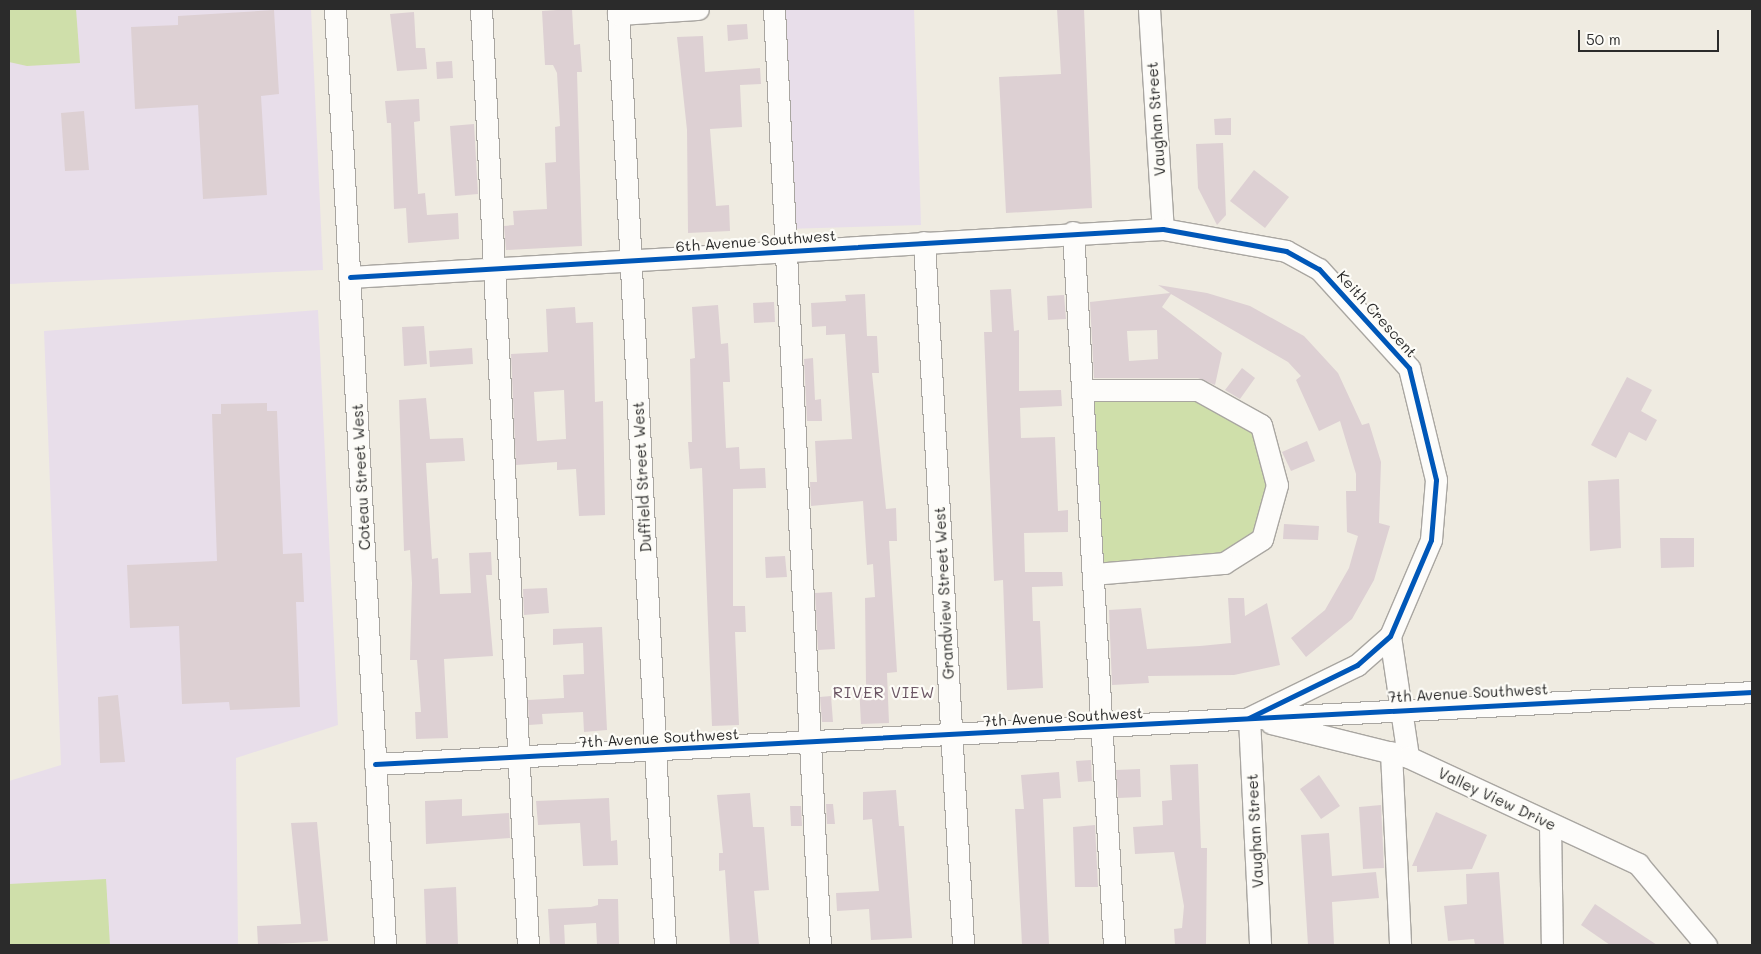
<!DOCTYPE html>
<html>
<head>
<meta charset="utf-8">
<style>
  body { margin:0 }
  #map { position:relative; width:1761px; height:954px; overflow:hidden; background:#efebe1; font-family:Mali,sans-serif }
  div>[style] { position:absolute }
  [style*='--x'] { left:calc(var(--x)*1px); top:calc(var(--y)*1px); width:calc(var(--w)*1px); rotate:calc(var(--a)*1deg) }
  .built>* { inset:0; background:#e8deea }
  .green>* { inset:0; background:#cfdfaa }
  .building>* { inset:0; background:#ddd0d3 }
  .roads { filter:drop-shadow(1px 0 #a9a6a1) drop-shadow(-1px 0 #a9a6a1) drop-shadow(0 1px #a9a6a1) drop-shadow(0 -1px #a9a6a1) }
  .minor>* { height:21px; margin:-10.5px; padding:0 10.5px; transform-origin:10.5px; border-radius:10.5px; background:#fdfcfa }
  .cycleway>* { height:5px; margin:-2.5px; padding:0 2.5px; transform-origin:2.5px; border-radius:2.5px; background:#0057b8 }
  span { translate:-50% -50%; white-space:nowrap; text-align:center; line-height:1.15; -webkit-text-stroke:4.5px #fdfcf7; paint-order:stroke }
  .street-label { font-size:15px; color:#2b2b2b }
  .neighbourhood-label { font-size:16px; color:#6b5664; letter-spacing:1px }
  .frame { position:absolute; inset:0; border:10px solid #2b2b2b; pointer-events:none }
  .scale { position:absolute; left:1578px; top:30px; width:141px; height:22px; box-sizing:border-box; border:2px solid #2b2b2b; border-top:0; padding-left:6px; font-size:15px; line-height:18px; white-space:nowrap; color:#2b2b2b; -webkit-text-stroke:4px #fdfcf7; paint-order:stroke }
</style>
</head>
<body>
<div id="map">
  <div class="built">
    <div style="clip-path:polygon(9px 9px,311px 9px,323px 270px,9px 284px)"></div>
    <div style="clip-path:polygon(774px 9px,914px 9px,921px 225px,785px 229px)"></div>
    <div style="clip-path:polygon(318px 310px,338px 725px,236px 758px,238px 945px,9px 945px,9px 781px,61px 765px,44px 331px)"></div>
  </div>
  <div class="green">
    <div style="clip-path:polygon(9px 9px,76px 9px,80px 63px,27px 66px,9px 62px)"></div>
    <div style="clip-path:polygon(1182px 393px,1256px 434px,1269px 476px,1261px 520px,1245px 542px,1216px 556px,1097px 565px,1088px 399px)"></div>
    <div style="clip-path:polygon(106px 879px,110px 945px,9px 945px,9px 884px)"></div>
  </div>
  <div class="building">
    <div style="clip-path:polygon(572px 9px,574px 45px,580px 44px,582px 72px,577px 72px,582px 246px,506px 250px,504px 226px,514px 225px,513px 211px,547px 209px,545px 163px,556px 162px,555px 127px,560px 126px,557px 73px,553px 65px,545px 65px,542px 11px)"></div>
    <div style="clip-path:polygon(1057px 9px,1084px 9px,1092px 208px,1006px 213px,999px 77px,1061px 74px)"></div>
    <div style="clip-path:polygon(274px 10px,279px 94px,261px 96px,267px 195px,203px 199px,198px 105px,135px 109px,131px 27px,178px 25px,178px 16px)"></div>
    <div style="clip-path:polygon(414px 12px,416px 48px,425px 48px,427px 69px,397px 71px,390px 14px)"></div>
    <div style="clip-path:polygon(747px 24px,748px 39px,728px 41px,727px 25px)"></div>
    <div style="clip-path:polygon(703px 36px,705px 72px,760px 68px,761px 84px,740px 85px,742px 127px,710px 129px,716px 206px,729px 205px,730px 231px,688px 233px,687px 130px,677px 37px)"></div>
    <div style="clip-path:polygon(452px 61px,453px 78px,437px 79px,436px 62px)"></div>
    <div style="clip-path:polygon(419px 99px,420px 121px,414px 122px,418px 194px,425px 193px,427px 215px,458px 213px,459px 239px,408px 243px,406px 208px,394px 209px,391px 123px,387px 123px,385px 101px)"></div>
    <div style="clip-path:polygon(84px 111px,89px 170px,65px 171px,61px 113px)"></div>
    <div style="clip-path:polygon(1231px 118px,1231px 135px,1215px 135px,1214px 119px)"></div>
    <div style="clip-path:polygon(474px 124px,478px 194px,455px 196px,450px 126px)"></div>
    <div style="clip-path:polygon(1223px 143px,1226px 215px,1217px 225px,1198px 188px,1196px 144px)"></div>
    <div style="clip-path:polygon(1254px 170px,1289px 197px,1265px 228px,1230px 201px)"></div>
    <div style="clip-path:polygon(evenodd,1158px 285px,1207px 293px,1250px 306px,1304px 336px,1338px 373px,1362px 425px,1369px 423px,1381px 462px,1379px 523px,1390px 526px,1374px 580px,1352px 619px,1306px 657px,1291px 638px,1325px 610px,1349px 568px,1358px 536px,1347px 532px,1346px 491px,1356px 491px,1356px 474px,1340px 421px,1319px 431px,1296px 380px,1301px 376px,1288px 362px,1171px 294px,1162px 307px,1222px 353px,1215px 385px,1198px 378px,1094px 378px,1090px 302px,1170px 293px,1158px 285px,1157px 330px,1158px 359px,1129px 361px,1127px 331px,1157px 330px)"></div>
    <div style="clip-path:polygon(1011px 289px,1014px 331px,1019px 330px,1019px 391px,1061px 390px,1062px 406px,1020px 408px,1021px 438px,1055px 437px,1058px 511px,1068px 510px,1068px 532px,1024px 533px,1025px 572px,1062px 572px,1063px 586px,1032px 587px,1033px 621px,1040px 621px,1043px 688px,1007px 690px,1003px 580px,994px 581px,984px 332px,992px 332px,990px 290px)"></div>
    <div style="clip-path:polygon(865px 294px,867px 336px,877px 336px,879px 373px,872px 373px,886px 509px,896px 508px,897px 541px,889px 541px,897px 672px,887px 673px,889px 723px,861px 724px,859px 685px,866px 685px,865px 598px,875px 597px,873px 564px,867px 565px,863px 501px,811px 506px,810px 482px,817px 482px,815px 441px,852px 439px,845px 334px,826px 335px,826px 326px,812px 327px,811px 303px,846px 301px,845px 295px)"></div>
    <div style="clip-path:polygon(1064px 295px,1066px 319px,1048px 320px,1047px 296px)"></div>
    <div style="clip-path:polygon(774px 302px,775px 322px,754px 323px,753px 303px)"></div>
    <div style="clip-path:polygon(718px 305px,721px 344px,728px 343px,730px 382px,723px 382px,726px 448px,739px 447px,740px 469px,765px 468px,766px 488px,733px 489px,733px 606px,745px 606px,746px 632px,735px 632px,739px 725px,712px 726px,702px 468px,690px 469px,688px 442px,692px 442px,690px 359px,695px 358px,692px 307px)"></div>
    <div style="clip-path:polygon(evenodd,575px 307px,576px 323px,593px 322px,595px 402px,603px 401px,605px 515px,579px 516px,576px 469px,557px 470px,557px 462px,516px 465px,511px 354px,548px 352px,546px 309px,575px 307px,564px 390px,566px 439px,537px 441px,534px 392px,564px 390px)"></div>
    <div style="clip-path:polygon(424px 326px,427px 364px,404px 366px,402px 327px)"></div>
    <div style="clip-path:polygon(472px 348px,473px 364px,430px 367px,429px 351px)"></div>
    <div style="clip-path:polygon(813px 358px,815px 400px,821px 399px,822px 421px,807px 421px,804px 359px)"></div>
    <div style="clip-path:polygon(1242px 368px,1255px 378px,1240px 399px,1225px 390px)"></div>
    <div style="clip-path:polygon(1627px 377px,1652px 390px,1641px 411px,1657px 420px,1646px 441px,1629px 432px,1616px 458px,1591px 445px)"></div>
    <div style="clip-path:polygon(426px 398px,430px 439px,463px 438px,465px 461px,426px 463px,432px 559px,438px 558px,440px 594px,471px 593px,469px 553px,491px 552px,492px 575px,486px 575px,493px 656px,444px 659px,448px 738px,416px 739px,415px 712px,421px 712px,417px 660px,410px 660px,412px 583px,410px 550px,404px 551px,399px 400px)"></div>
    <div style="clip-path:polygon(267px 403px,267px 411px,277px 411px,283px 554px,302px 553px,304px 602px,296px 602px,300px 707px,230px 710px,229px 702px,182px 704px,179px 626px,130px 628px,127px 565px,217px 561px,212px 414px,221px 414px,221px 404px)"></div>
    <div style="clip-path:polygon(1307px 441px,1315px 461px,1291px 471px,1282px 452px)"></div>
    <div style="clip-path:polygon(1619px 479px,1621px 548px,1590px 551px,1588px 481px)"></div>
    <div style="clip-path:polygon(1284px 524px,1319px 526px,1318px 540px,1283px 539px)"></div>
    <div style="clip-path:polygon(1660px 538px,1694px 538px,1694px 567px,1661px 568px)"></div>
    <div style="clip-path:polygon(785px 556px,787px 577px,766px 578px,765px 557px)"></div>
    <div style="clip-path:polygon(547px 588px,549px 613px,524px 615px,523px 589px)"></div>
    <div style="clip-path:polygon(832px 592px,835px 649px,818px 650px,815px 593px)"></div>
    <div style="clip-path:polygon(1228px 598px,1244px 598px,1245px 616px,1267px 603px,1280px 665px,1234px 675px,1148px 676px,1149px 683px,1112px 685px,1109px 610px,1141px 608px,1147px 649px,1200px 646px,1231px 643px)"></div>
    <div style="clip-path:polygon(602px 627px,607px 730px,584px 732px,583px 712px,542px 714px,543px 724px,529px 725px,528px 700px,564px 698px,563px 675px,584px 674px,583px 643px,553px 645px,553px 629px)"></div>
    <div style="clip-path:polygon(118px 695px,125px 762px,100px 763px,98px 697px)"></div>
    <div style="clip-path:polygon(831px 696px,833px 722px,822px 722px,820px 697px)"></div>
    <div style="clip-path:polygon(1091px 760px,1092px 781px,1078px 782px,1076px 761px)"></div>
    <div style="clip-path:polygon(1198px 764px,1201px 848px,1207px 848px,1206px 945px,1175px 945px,1174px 929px,1182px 928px,1184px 906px,1174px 852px,1135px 854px,1133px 827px,1163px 825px,1162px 801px,1172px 800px,1170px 765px)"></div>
    <div style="clip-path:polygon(1140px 769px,1141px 797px,1118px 798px,1116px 770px)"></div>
    <div style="clip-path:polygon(1059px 772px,1061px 798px,1043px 799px,1049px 945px,1022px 945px,1015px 809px,1024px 809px,1021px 775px)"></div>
    <div style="clip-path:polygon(1319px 775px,1340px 806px,1321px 819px,1300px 789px)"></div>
    <div style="clip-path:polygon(896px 790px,899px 826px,904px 826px,912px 938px,871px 940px,869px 909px,837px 911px,836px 893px,879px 891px,872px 819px,863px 820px,863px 792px)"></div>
    <div style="clip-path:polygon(750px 793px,753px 827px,764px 827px,769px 890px,754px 891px,759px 945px,730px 945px,725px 870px,719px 871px,719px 853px,723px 853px,717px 795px)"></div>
    <div style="clip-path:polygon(609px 798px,611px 841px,617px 840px,618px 865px,583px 866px,580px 823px,538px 825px,536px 801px)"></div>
    <div style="clip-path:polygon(462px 799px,462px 816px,509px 813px,510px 838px,426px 844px,425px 801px)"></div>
    <div style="clip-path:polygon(826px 804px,833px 804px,835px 824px,827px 824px)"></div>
    <div style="clip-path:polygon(1381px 805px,1384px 868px,1363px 869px,1359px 807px)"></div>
    <div style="clip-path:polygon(790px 806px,801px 806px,802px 826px,791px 826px)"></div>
    <div style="clip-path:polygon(1436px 812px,1487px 835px,1472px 869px,1417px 872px,1417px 866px,1412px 866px)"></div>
    <div style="clip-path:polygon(317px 822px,328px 941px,258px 945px,257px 926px,301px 924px,291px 823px)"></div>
    <div style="clip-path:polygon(1095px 825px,1098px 887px,1075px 887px,1073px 827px)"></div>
    <div style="clip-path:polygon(1329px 833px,1332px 876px,1376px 872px,1379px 898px,1332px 902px,1334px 945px,1308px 945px,1301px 835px)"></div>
    <div style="clip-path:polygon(1499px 872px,1504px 945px,1475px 945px,1474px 939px,1448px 941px,1444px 906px,1467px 904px,1466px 874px)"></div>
    <div style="clip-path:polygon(456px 887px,458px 945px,426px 945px,424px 889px)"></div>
    <div style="clip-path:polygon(598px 899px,618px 899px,619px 945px,597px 945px,596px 923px,564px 925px,565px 945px,550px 945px,548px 909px,591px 907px,598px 905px)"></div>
    <div style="clip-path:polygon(1595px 904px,1657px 945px,1610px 945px,1581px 925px)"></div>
  </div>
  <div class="roads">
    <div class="minor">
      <div style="--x:335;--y:9;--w:937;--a:86.94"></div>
      <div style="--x:481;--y:9;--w:937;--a:87.13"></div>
      <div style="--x:618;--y:9;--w:937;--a:87.13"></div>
      <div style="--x:774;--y:9;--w:937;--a:87.19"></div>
      <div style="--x:1149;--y:9;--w:220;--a:86.4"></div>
      <div style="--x:618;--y:14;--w:80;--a:-3.6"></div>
      <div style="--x:1073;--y:232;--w:714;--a:86.71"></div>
      <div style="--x:924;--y:242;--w:704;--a:86.82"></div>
      <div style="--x:350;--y:277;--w:814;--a:-3.38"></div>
      <div style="--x:1163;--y:229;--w:125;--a:10.1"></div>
      <div style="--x:1286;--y:251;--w:38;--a:29"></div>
      <div style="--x:1319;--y:269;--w:134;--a:47.7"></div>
      <div style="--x:1409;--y:368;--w:115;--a:76.4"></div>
      <div style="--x:1436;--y:480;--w:60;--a:94.8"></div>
      <div style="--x:1431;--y:540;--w:104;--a:113.1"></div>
      <div style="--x:1390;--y:636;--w:44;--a:138.7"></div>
      <div style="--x:1357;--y:665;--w:120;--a:153.9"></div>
      <div style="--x:1083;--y:390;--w:115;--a:0"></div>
      <div style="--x:1198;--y:390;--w:72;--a:29.1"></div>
      <div style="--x:1261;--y:425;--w:62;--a:75.1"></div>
      <div style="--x:1277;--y:485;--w:56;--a:105.5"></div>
      <div style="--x:1262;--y:539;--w:45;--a:147.7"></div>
      <div style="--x:1224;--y:563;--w:131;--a:175.2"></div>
      <div style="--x:1390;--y:636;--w:122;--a:81.5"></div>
      <div style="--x:1249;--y:718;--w:227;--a:87.2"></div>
      <div style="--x:1271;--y:723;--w:141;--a:13.9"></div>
      <div style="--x:1408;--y:757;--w:254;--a:24.9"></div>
      <div style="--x:1638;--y:864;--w:106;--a:50"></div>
      <div style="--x:1391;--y:752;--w:193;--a:87.3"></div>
      <div style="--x:375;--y:764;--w:1379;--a:-2.99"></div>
      <div style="--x:1550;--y:824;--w:121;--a:89.1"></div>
    </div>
  </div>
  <div class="cycleway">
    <div style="--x:350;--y:277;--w:814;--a:-3.38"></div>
    <div style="--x:1163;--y:229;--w:125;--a:10.1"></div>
    <div style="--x:1286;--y:251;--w:38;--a:29"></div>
    <div style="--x:1319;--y:269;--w:134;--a:47.7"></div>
    <div style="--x:1409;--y:368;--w:115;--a:76.4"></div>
    <div style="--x:1436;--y:480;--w:60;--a:94.8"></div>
    <div style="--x:1431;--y:540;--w:104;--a:113.1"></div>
    <div style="--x:1390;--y:636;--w:44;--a:138.7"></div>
    <div style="--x:1357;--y:665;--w:120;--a:153.9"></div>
    <div style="--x:375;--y:764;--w:1379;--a:-2.99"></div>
  </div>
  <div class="street-label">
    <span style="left:1156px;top:119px;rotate:-94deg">Vaughan Street</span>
    <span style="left:756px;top:241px;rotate:-4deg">6th Avenue Southwest</span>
    <span style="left:1377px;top:314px;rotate:48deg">Keith Crescent</span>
    <span style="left:361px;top:477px;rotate:-93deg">Coteau Street West</span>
    <span style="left:642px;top:477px;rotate:-93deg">Duffield Street West</span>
    <span style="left:944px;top:593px;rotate:-93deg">Grandview Street West</span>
    <span style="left:1468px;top:693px;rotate:-3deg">7th Avenue Southwest</span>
    <span style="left:1063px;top:717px;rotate:-3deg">7th Avenue Southwest</span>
    <span style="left:659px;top:738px;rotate:-3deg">7th Avenue Southwest</span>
    <span style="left:1497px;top:799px;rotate:25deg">Valley View Drive</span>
    <span style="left:1255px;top:831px;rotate:-93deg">Vaughan Street</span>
  </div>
  <div class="neighbourhood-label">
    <span style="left:884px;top:692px">RIVER VIEW</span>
  </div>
  <div class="frame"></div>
  <div class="scale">50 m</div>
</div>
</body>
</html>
